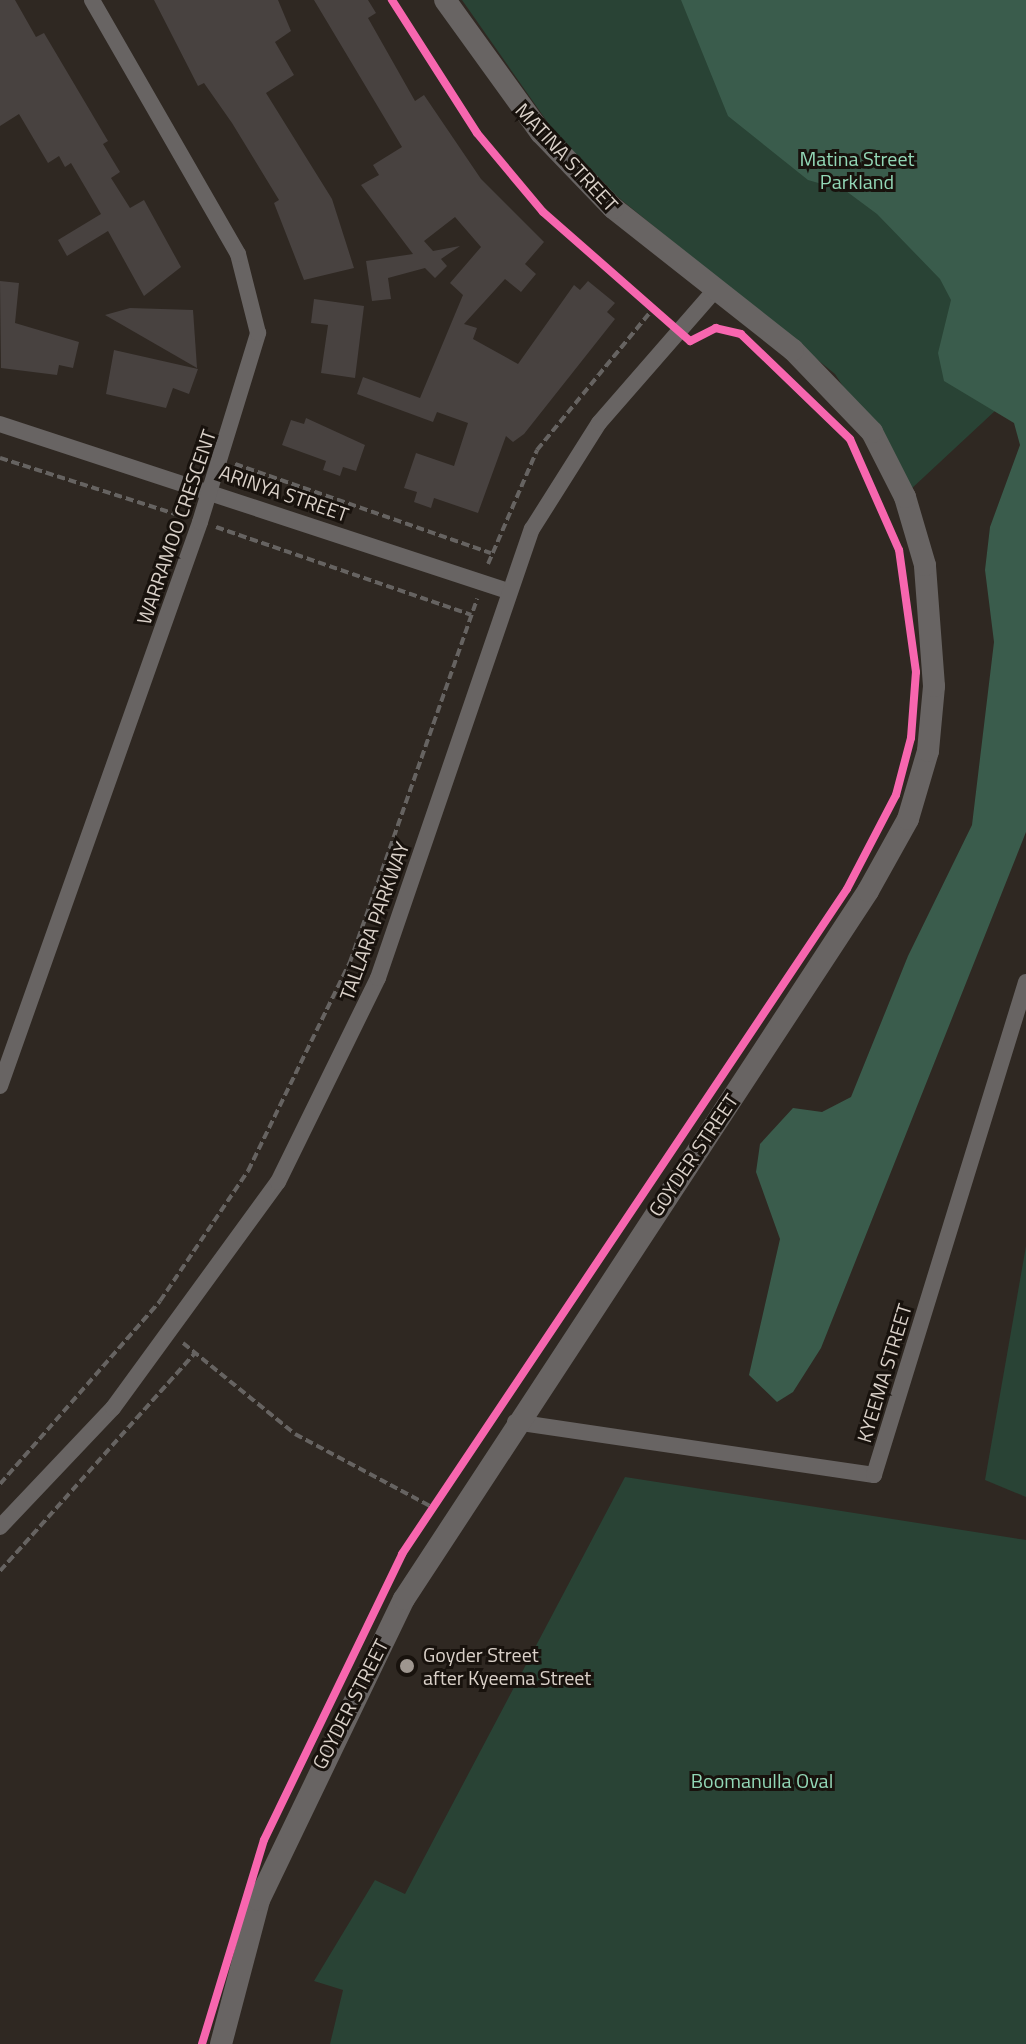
<!DOCTYPE html>
<html>
<head>
<meta charset="utf-8">
<style>
  body { margin:0 }
  #map { position:relative; width:1026px; height:2044px; overflow:hidden; background:#2f2822; font-family:"Titillium Web",sans-serif }
  div>[style] { position:absolute }
  [style*='--x'] { left:calc(var(--x)*1px); top:calc(var(--y)*1px); width:calc(var(--w)*1px); rotate:calc(var(--a)*1deg) }
  .green>* { inset:0; background:#294335 }
  .forest>* { inset:0; background:#3a5c4c }
  .building>* { inset:0; background:#484240 }
  .path>* { height:4px; margin-top:-2px; transform-origin:0; background:repeating-linear-gradient(90deg,#666361 0 8px,transparent 0 12px) }
  .minor>* { height:16px; margin:-8px; padding:0 8px; transform-origin:8px; border-radius:8px; background:#686463 }
  .tertiary>* { height:22px; margin:-11px; padding:0 11px; transform-origin:11px; border-radius:11px; background:#686463 }
  .cycleway>* { height:8px; margin:-4px; padding:0 4px; transform-origin:4px; border-radius:4px; background:#f766af }
  .dots>* { width:22px; height:22px; translate:-50% -50%; box-sizing:border-box; border:4px solid #18120d; border-radius:50% }
  span { translate:-50% -50%; white-space:nowrap; text-align:center; line-height:1.15; -webkit-text-stroke:6px #18120d; paint-order:stroke }
  .street-label { font-size:20px; color:#dad1c9 }
  .park-label { font-size:20px; color:#93d8b7 }
  .poi-label { font-size:20px; color:#dad1c9 }
  .left { translate:0 -50%; text-align:left }
</style>
</head>
<body>
<div id="map">
  <div class="green">
    <div style="clip-path:polygon(462px 0,1026px 0,1026px 382px,910px 490px,835px 374px,613px 193px,553px 130px)"></div>
    <div style="clip-path:polygon(1026px 1246px,1026px 1497px,985px 1480px)"></div>
    <div style="clip-path:polygon(625px 1477px,1026px 1540px,1026px 2044px,330px 2044px,343px 1990px,314px 1981px,375px 1880px,405px 1894px)"></div>
  </div>
  <div class="forest">
    <div style="clip-path:polygon(681px 0,1026px 0,1026px 832px,821px 1348px,793px 1392px,777px 1402px,749px 1375px,780px 1239px,756px 1172px,760px 1144px,793px 1108px,822px 1112px,851px 1097px,908px 956px,972px 825px,994px 642px,985px 570px,990px 527px,1020px 445px,1014px 423px,944px 381px,938px 353px,951px 300px,940px 279px,877px 214px,846px 191px,808px 180px,728px 116px)"></div>
  </div>
  <div class="building">
    <div style="clip-path:polygon(0 0,15px 0,36px 37px,44px 33px,108px 141px,103px 144px,120px 172px,111px 178px,130px 208px,144px 200px,181px 267px,144px 296px,108px 231px,67px 256px,58px 240px,101px 214px,71px 163px,65px 167px,59px 156px,48px 163px,19px 114px,0 126px)"></div>
    <div style="clip-path:polygon(154px 0,278px 0,291px 31px,275px 42px,294px 75px,266px 93px,332px 199px,354px 268px,304px 280px,274px 203px,279px 200px,232px 123px,204px 83px,198px 86px)"></div>
    <div style="clip-path:polygon(314px 0,368px 0,376px 13px,368px 18px,415px 101px,424px 95px,481px 179px,544px 242px,525px 264px,536px 274px,521px 292px,505px 279px,464px 324px,477px 328px,473px 339px,518px 364px,574px 285px,580px 290px,588px 281px,615px 303px,607px 312px,615px 319px,524px 434px,513px 442px,506px 436px,478px 513px,434px 498px,431px 508px,414px 502px,417px 492px,404px 488px,416px 453px,454px 466px,468px 423px,437px 412px,433px 422px,357px 394px,363px 377px,420px 398px,463px 295px,450px 283px,481px 247px,455px 217px,424px 241px,433px 251px,460px 246px,441px 259px,447px 266px,435px 278px,425px 268px,388px 278px,391px 299px,372px 301px,366px 261px,413px 254px,361px 185px,379px 175px,373px 165px,402px 147px)"></div>
    <div style="clip-path:polygon(0 281px,19px 283px,15px 323px,79px 342px,73px 368px,59px 365px,57px 375px,1px 368px)"></div>
    <div style="clip-path:polygon(314px 299px,364px 306px,355px 378px,321px 373px,328px 325px,311px 323px)"></div>
    <div style="clip-path:polygon(130px 308px,193px 310px,197px 368px,105px 315px)"></div>
    <div style="clip-path:polygon(114px 350px,198px 369px,189px 394px,173px 388px,166px 408px,106px 394px)"></div>
    <div style="clip-path:polygon(306px 418px,365px 445px,356px 471px,343px 467px,340px 476px,323px 470px,326px 461px,282px 445px,291px 420px,304px 424px)"></div>
  </div>
  <div class="path">
    <div style="--x:0;--y:458;--w:194;--a:17.7"></div>
    <div style="--x:235;--y:464;--w:271;--a:19.2"></div>
    <div style="--x:216;--y:527;--w:270;--a:19"></div>
    <div style="--x:488;--y:564;--w:124;--a:-66.7"></div>
    <div style="--x:537;--y:450;--w:181;--a:-50.6"></div>
    <div style="--x:183;--y:1343;--w:144;--a:39.1"></div>
    <div style="--x:295;--y:1434;--w:153;--a:28.1"></div>
    <div style="--x:0;--y:1484;--w:243;--a:-48.8"></div>
    <div style="--x:160;--y:1301;--w:157;--a:-55.9"></div>
    <div style="--x:248;--y:1171;--w:233;--a:-64"></div>
    <div style="--x:350;--y:962;--w:385;--a:-70.7"></div>
    <div style="--x:0;--y:1571;--w:292;--a:-48.2"></div>
  </div>
  <div class="minor">
    <div style="--x:0;--y:424;--w:535;--a:18.2"></div>
    <div style="--x:0;--y:1086;--w:598;--a:-70.47"></div>
    <div style="--x:200;--y:522;--w:198;--a:-72.9"></div>
    <div style="--x:258;--y:333;--w:81;--a:-104.2"></div>
    <div style="--x:238;--y:254;--w:293;--a:-119.9"></div>
    <div style="--x:515;--y:1422;--w:363;--a:8.4"></div>
    <div style="--x:874;--y:1475;--w:516;--a:-72.86"></div>
    <div style="--x:0;--y:1527;--w:164;--a:-46.5"></div>
    <div style="--x:113;--y:1408;--w:280;--a:-53.9"></div>
    <div style="--x:278;--y:1182;--w:227;--a:-63.9"></div>
    <div style="--x:378;--y:978;--w:475;--a:-71.1"></div>
    <div style="--x:532;--y:529;--w:125;--a:-57.7"></div>
    <div style="--x:599;--y:423;--w:175;--a:-48.9"></div>
  </div>
  <div class="tertiary">
    <div style="--x:221;--y:2044;--w:149;--a:-75.2"></div>
    <div style="--x:259;--y:1900;--w:334;--a:-64.3"></div>
    <div style="--x:404;--y:1599;--w:846;--a:-56.76"></div>
    <div style="--x:868;--y:891;--w:82;--a:-60.9"></div>
    <div style="--x:908;--y:819;--w:71;--a:-73.6"></div>
    <div style="--x:928;--y:751;--w:65;--a:-84.7"></div>
    <div style="--x:934;--y:686;--w:121;--a:-94.3"></div>
    <div style="--x:925;--y:565;--w:71;--a:-106.4"></div>
    <div style="--x:905;--y:497;--w:73;--a:-116.9"></div>
    <div style="--x:872;--y:432;--w:114;--a:-133.9"></div>
    <div style="--x:793;--y:350;--w:229;--a:-141.7"></div>
    <div style="--x:613;--y:208;--w:104;--a:-133.8"></div>
    <div style="--x:541;--y:133;--w:164;--a:-125.8"></div>
  </div>
  <div class="cycleway">
    <div style="--x:202;--y:2044;--w:213;--a:-73.1"></div>
    <div style="--x:264;--y:1840;--w:318;--a:-64.2"></div>
    <div style="--x:402;--y:1554;--w:800;--a:-56.21"></div>
    <div style="--x:847;--y:889;--w:106;--a:-62.5"></div>
    <div style="--x:896;--y:795;--w:59;--a:-75.3"></div>
    <div style="--x:911;--y:738;--w:66;--a:-85.7"></div>
    <div style="--x:916;--y:672;--w:123;--a:-97.9"></div>
    <div style="--x:899;--y:550;--w:121;--a:-113.8"></div>
    <div style="--x:850;--y:439;--w:151;--a:-136.1"></div>
    <div style="--x:741;--y:334;--w:26;--a:-167"></div>
    <div style="--x:716;--y:328;--w:29;--a:153"></div>
    <div style="--x:690;--y:341;--w:196;--a:-138.7"></div>
    <div style="--x:543;--y:212;--w:103;--a:-129.9"></div>
    <div style="--x:477;--y:133;--w:158;--a:-122.6"></div>
  </div>
  <div class="dots">
    <div style="left:407px;top:1666px;background:#9e968f"></div>
  </div>
  <div class="street-label">
    <span style="left:567px;top:157px;rotate:47deg">MATINA STREET</span>
    <span style="left:284px;top:493px;rotate:19deg">ARINYA STREET</span>
    <span style="left:176px;top:527px;rotate:-71deg">WARRAMOO CRESCENT</span>
    <span style="left:374px;top:921px;rotate:-70deg">TALLARA PARKWAY</span>
    <span style="left:693px;top:1155px;rotate:-56deg">GOYDER STREET</span>
    <span style="left:884px;top:1373px;rotate:-73deg">KYEEMA STREET</span>
    <span style="left:350px;top:1704px;rotate:-63deg">GOYDER STREET</span>
  </div>
  <div class="park-label">
    <span style="left:857px;top:170px">Matina Street<br>Parkland</span>
    <span style="left:762px;top:1780px">Boomanulla Oval</span>
  </div>
  <div class="poi-label">
    <span class="left" style="left:423px;top:1666px">Goyder Street<br>after Kyeema Street</span>
  </div>
</div>
</body>
</html>
